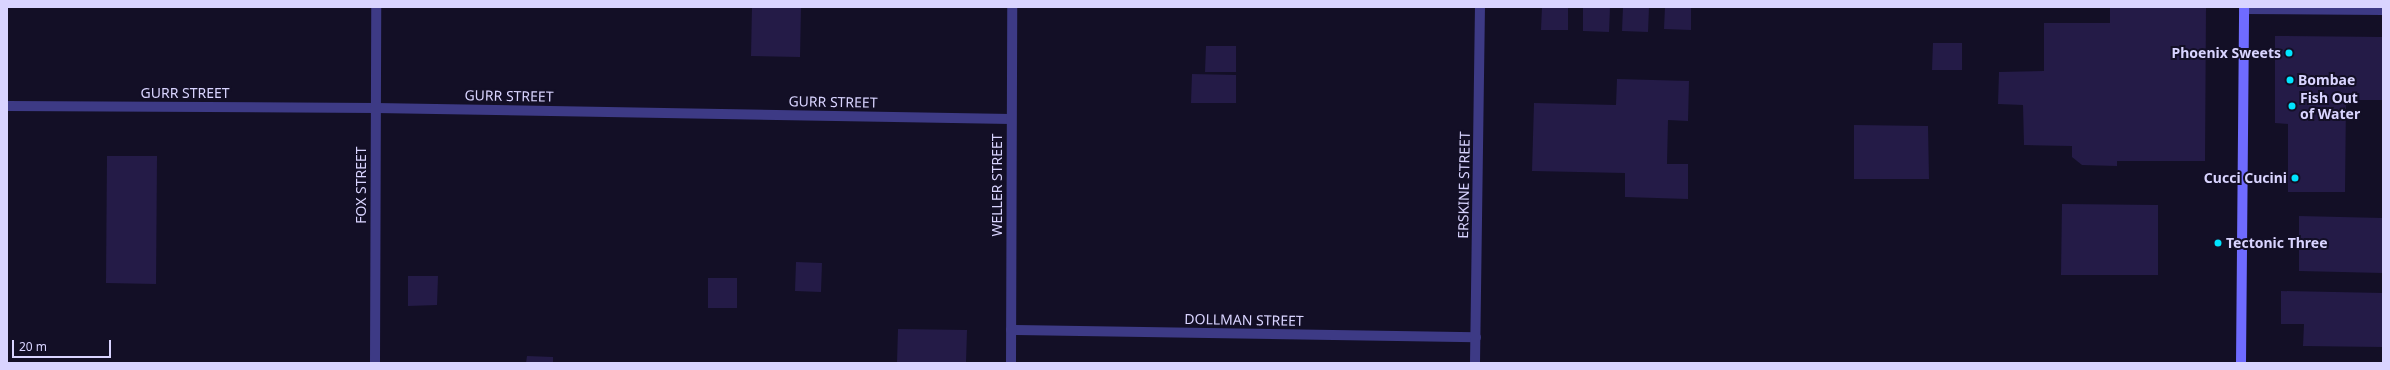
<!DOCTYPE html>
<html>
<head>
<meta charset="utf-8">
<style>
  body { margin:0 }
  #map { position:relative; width:2390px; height:370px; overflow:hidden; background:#130f26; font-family:"Noto Sans",sans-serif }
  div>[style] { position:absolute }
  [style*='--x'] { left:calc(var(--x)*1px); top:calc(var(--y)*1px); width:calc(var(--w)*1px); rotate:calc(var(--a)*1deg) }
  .building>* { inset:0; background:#241b47 }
  .minor>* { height:10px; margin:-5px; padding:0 5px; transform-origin:5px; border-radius:5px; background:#3d3a85 }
  .secondary>* { height:10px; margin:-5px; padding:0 5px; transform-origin:5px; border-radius:5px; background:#6f6bff }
  .dots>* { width:11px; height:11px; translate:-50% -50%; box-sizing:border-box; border:2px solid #130f26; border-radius:50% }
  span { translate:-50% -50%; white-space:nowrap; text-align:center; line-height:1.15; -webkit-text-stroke:4px #130f26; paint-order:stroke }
  .poi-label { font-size:14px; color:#d9d4ff; font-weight:700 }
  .right { translate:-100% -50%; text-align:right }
  .left { translate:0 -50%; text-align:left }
  .street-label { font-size:14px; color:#d9d4ff }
  .frame { position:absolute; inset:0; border:8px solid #d9d4ff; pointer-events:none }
  .scale { position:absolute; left:12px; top:340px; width:99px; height:18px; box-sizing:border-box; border:2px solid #d9d4ff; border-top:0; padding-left:5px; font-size:12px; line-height:14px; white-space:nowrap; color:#d9d4ff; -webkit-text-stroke:3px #130f26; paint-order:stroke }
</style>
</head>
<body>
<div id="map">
  <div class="building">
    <div style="clip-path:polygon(752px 7px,801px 7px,800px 57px,751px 56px)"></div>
    <div style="clip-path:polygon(1542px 7px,1568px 7px,1568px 30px,1541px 30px)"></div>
    <div style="clip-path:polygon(1583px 7px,1610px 7px,1609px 32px,1583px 31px)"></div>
    <div style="clip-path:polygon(1623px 7px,1649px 7px,1648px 32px,1622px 31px)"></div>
    <div style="clip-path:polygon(1665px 7px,1691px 7px,1691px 30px,1664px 29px)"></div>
    <div style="clip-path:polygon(2110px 7px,2206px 7px,2205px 161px,2117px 161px,2117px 166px,2082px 165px,2072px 157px,2072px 146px,2024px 145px,2023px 105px,1998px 104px,1999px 72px,2044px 71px,2044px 23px,2110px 23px)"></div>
    <div style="clip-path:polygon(2275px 36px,2383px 37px,2383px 100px,2346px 100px,2345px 192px,2288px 192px,2288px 124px,2275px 123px)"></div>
    <div style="clip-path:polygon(1933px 43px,1962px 43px,1962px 70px,1932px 70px)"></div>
    <div style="clip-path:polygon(1206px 46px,1236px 46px,1236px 72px,1205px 72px)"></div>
    <div style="clip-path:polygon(1192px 74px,1236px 75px,1236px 103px,1191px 103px)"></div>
    <div style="clip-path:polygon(1617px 79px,1689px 81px,1688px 121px,1668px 120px,1667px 164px,1688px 164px,1688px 199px,1625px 197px,1625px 173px,1532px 171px,1534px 103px,1616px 105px)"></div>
    <div style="clip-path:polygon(1854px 125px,1928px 126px,1929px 179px,1854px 179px)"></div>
    <div style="clip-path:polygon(107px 156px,157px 156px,156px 284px,106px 283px)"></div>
    <div style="clip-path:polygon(2062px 204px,2158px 205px,2158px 275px,2061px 275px)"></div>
    <div style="clip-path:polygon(2299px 216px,2383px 218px,2383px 273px,2299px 271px)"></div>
    <div style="clip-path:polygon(796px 262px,822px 263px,821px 292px,795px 291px)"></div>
    <div style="clip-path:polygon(408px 276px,438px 276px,437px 305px,408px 306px)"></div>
    <div style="clip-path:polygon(708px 278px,737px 278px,737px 308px,708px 308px)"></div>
    <div style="clip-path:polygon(2281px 291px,2383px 293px,2383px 347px,2303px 346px,2304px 324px,2281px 324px)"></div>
    <div style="clip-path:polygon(898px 329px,967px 330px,966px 363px,897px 363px)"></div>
    <div style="clip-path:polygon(527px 356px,553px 357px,553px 363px,526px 363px)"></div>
  </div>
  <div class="minor">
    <div style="--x:2244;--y:9;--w:139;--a:0.4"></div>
    <div style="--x:7;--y:106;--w:369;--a:0.3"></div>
    <div style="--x:376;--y:108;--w:635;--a:0.99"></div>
    <div style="--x:1011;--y:330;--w:465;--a:0.9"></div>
    <div style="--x:375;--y:363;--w:356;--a:-89.8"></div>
    <div style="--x:1011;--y:363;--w:356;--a:-89.8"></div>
    <div style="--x:1475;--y:363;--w:356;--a:-89.2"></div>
  </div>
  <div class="secondary">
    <div style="--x:2241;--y:363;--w:356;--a:-89.5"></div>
  </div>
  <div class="dots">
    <div style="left:2289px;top:53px;background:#00e5ff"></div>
    <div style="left:2290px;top:80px;background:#00e5ff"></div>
    <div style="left:2292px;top:106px;background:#00e5ff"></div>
    <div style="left:2295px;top:178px;background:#00e5ff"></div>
    <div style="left:2218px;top:243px;background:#00e5ff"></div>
  </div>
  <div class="poi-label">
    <span class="right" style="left:2281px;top:53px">Phoenix Sweets</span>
    <span class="left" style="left:2298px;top:80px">Bombae</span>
    <span class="left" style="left:2300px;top:106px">Fish Out<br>of Water</span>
    <span class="right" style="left:2287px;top:178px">Cucci Cucini</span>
    <span class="left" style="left:2226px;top:243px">Tectonic Three</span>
  </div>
  <div class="street-label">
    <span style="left:185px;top:93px">GURR STREET</span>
    <span style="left:509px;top:96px;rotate:1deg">GURR STREET</span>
    <span style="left:833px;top:102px;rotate:1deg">GURR STREET</span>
    <span style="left:361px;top:185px;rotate:-90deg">FOX STREET</span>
    <span style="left:997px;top:185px;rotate:-90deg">WELLER STREET</span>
    <span style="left:1464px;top:185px;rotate:-89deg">ERSKINE STREET</span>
    <span style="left:1244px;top:320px;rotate:1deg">DOLLMAN STREET</span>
  </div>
  <div class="frame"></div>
  <div class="scale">20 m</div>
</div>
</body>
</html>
